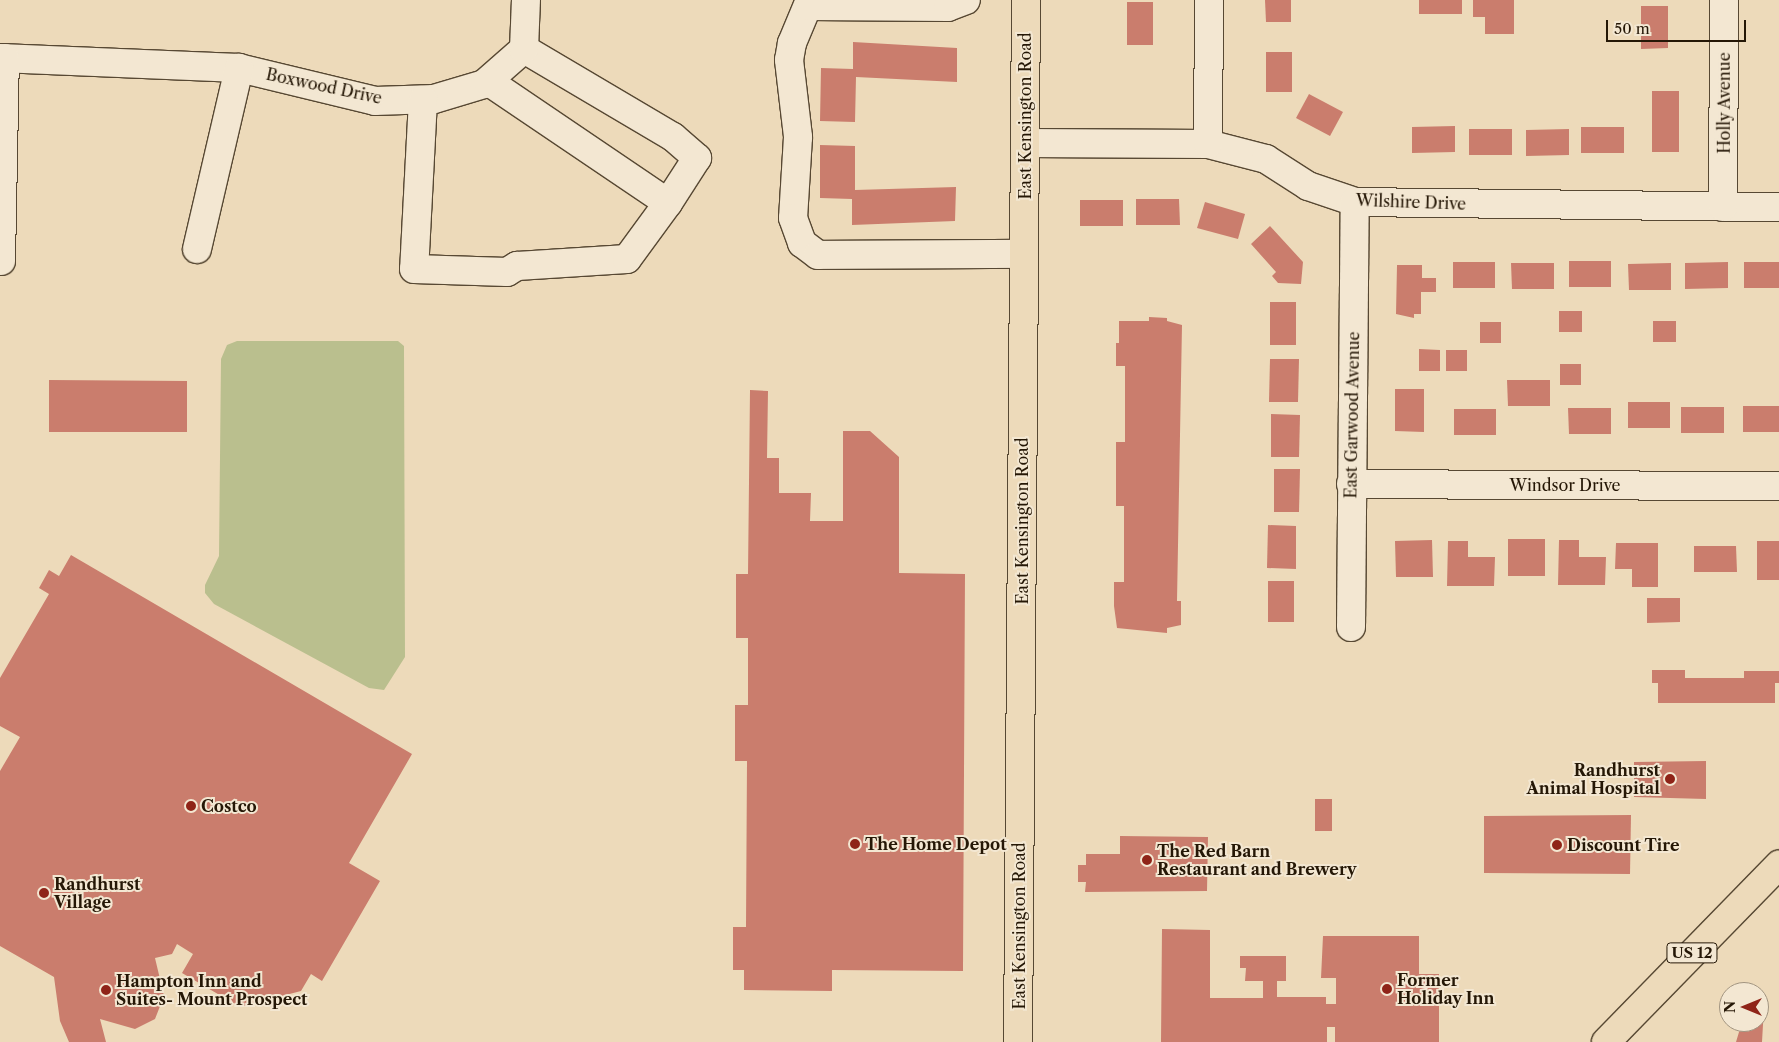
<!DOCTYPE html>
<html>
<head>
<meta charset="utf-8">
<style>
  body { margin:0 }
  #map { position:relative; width:1779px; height:1042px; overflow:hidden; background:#eddaba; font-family:"Libre Caslon Text",serif }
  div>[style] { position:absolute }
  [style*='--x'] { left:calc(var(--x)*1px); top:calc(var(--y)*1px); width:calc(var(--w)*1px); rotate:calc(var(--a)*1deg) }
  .green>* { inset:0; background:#babf8e }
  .building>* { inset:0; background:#ca7d6d }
  .roads { filter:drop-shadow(1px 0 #574833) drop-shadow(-1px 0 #574833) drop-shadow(0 1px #574833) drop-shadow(0 -1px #574833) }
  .minor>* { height:28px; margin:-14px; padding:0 14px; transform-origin:14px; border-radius:14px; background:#f3e7d2 }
  .major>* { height:28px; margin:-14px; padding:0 14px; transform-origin:14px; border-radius:14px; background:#eddaba }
  .dots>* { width:14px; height:14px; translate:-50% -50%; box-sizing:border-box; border:2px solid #f3e7d2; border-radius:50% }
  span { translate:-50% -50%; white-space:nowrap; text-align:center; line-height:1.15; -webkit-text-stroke:4px #f3e7d2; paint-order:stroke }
  .shield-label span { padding:1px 4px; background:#f3e7d2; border:1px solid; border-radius:4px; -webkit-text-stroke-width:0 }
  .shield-label { font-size:15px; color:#251706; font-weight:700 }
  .street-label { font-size:16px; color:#251706 }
  .poi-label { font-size:16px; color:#251706; font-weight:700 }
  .right { translate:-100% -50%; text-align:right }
  .left { translate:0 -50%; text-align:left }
  .north { position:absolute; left:1719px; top:982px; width:50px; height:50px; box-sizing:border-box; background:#f3e7d2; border:1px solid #a19480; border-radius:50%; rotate:270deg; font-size:14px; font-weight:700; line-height:20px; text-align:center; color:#251706 }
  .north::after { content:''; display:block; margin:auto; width:18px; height:22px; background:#8f2418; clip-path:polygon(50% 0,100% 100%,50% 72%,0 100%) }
  .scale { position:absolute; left:1606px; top:20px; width:140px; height:22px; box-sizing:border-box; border:2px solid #251706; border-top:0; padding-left:6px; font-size:15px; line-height:18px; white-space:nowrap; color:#251706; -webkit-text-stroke:4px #f3e7d2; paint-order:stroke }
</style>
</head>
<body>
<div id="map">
  <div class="green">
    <div style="clip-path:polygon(237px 341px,398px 341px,404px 346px,405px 657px,384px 690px,369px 688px,214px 604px,205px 593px,205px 585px,219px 556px,221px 359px,227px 345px)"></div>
  </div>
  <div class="building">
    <div style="clip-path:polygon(1265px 0,1291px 0,1291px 22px,1266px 22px)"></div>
    <div style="clip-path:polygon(1419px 0,1462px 0,1462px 14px,1419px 14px)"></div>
    <div style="clip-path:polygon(1473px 0,1514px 0,1514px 34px,1485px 34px,1485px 17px,1473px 17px)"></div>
    <div style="clip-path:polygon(1127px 2px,1153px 2px,1153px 45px,1127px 45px)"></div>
    <div style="clip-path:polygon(1641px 6px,1668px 6px,1668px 48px,1641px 49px)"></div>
    <div style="clip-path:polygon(853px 42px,957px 48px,957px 82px,856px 77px,855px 122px,820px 121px,821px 68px,853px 69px)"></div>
    <div style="clip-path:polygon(1266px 52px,1292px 52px,1292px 92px,1266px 92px)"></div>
    <div style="clip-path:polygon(1652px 91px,1679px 91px,1679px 152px,1652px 152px)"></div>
    <div style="clip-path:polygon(1309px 94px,1343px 112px,1330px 136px,1296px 118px)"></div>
    <div style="clip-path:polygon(1455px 126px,1455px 152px,1412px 153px,1412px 127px)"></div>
    <div style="clip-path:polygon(1581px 127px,1624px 127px,1624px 153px,1581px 153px)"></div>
    <div style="clip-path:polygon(1469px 129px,1512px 129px,1512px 155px,1469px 155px)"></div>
    <div style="clip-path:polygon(1569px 129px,1569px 155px,1526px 156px,1526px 130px)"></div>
    <div style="clip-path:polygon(820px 145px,855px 146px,855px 190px,956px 187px,955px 221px,852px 225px,852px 199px,820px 198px)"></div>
    <div style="clip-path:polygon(1136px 199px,1179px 199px,1180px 225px,1136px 225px)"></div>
    <div style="clip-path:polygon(1080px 200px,1123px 200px,1123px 226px,1080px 226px)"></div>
    <div style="clip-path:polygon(1205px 202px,1245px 214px,1238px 239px,1197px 228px)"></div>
    <div style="clip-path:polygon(1270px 226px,1303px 262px,1301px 284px,1278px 283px,1272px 276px,1276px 272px,1251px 244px)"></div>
    <div style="clip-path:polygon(1569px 261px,1611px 261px,1611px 287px,1569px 287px)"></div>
    <div style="clip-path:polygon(1453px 262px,1495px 262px,1495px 288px,1453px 288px)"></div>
    <div style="clip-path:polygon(1728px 262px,1728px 288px,1685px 289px,1685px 263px)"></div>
    <div style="clip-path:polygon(1744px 262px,1779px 262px,1779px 288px,1744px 288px)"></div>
    <div style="clip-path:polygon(1511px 263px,1554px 263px,1554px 289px,1512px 289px)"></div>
    <div style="clip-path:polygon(1671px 263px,1671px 290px,1629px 290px,1628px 264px)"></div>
    <div style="clip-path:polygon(1397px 265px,1422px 265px,1422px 278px,1436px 278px,1436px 292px,1421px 292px,1421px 314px,1414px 314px,1414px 318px,1396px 314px)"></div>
    <div style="clip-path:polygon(1270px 302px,1296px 302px,1296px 345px,1270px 345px)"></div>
    <div style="clip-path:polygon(1559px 311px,1582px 311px,1582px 332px,1559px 332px)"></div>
    <div style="clip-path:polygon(1149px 317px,1167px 318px,1167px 321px,1182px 325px,1177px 601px,1181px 601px,1181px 625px,1167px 628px,1167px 633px,1117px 628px,1114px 606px,1114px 582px,1124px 582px,1124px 506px,1116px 506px,1116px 442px,1125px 442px,1125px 366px,1116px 366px,1116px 343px,1119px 343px,1119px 321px,1149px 321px)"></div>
    <div style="clip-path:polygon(1653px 321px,1676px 321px,1676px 342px,1653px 342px)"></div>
    <div style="clip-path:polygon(1480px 322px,1501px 322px,1501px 343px,1480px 343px)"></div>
    <div style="clip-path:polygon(1419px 349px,1440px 350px,1440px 371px,1419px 371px)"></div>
    <div style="clip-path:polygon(1446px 350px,1467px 350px,1467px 371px,1446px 371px)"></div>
    <div style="clip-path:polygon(1270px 359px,1299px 359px,1298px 402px,1269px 402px)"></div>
    <div style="clip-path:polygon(1560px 364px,1581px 364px,1581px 385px,1560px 385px)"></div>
    <div style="clip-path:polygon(49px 380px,187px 381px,187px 432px,49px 432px)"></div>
    <div style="clip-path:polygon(1507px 380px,1550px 380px,1550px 406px,1508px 406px)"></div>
    <div style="clip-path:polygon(1395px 389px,1424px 389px,1424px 432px,1395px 431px)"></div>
    <div style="clip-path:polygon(750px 390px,768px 391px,767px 458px,779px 458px,779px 493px,811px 493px,810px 521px,843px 521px,843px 431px,870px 431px,899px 457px,899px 573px,965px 574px,963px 971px,832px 970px,832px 991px,744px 990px,744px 970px,733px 970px,733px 927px,746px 927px,747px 761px,735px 761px,735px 705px,748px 705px,748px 638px,736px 638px,736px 574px,748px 574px)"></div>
    <div style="clip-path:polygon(1628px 402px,1670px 402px,1670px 428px,1628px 428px)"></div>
    <div style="clip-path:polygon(1743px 406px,1779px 406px,1779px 432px,1743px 432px)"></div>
    <div style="clip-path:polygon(1681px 407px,1724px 407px,1724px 433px,1681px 433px)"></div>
    <div style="clip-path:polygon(1568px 408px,1611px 408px,1611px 434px,1569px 434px)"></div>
    <div style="clip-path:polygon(1454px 409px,1496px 409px,1496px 435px,1454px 435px)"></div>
    <div style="clip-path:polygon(1271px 414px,1300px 415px,1299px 457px,1271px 457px)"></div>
    <div style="clip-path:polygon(1274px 469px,1300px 469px,1299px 512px,1274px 512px)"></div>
    <div style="clip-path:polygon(1268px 525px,1296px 526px,1296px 569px,1267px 568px)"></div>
    <div style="clip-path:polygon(1508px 539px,1545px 539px,1545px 576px,1508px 576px)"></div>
    <div style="clip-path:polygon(1432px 540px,1433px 577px,1396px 577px,1395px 541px)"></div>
    <div style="clip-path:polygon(1559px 540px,1579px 540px,1579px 557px,1606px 557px,1605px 585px,1558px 585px)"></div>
    <div style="clip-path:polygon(1448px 541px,1468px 541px,1468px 557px,1495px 557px,1494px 586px,1447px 586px)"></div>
    <div style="clip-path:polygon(1757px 541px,1779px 541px,1779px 580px,1757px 580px)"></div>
    <div style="clip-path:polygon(1616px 543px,1658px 543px,1658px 587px,1632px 587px,1632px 569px,1615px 569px)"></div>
    <div style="clip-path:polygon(1694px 546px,1736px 546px,1737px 572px,1694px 572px)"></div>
    <div style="clip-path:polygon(71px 555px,412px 754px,349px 863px,380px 881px,322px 981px,311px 974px,301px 991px,240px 1007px,182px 973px,193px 954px,177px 944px,172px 954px,155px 958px,164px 996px,155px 1019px,135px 1029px,100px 1019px,106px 1042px,69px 1042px,60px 1021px,54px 977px,0 946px,0 771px,20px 737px,0 726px,0 678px,49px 594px,39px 588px,49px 570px,59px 576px)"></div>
    <div style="clip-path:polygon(1268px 581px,1294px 581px,1294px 622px,1268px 622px)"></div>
    <div style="clip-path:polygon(1647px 598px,1680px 598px,1680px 622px,1647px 623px)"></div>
    <div style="clip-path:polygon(1652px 670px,1685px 670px,1685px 678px,1744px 678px,1744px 671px,1779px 671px,1779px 683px,1775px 683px,1775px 703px,1658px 703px,1658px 683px,1652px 683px)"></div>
    <div style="clip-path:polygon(1706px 761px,1706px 799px,1634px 797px,1634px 762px)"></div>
    <div style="clip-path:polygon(1315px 799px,1332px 799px,1332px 831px,1315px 831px)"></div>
    <div style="clip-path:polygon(1631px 815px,1630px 874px,1484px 873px,1484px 816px)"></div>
    <div style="clip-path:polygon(1120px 836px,1208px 837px,1207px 891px,1085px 892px,1086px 882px,1078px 882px,1078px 865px,1086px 865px,1086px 854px,1120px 854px)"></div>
    <div style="clip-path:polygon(1162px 929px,1210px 930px,1210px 998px,1263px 998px,1263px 981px,1245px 981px,1246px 968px,1240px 968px,1240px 956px,1286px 956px,1286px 981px,1277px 981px,1277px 997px,1326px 997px,1326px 1004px,1336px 1004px,1336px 978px,1321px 978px,1323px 936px,1419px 936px,1419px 974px,1439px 974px,1439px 1042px,1335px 1042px,1335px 1027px,1327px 1027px,1327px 1042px,1161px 1042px)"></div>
    <div style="clip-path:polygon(1759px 1007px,1764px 1007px,1762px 1042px,1736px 1042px,1742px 1022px,1759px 1022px)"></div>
  </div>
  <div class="roads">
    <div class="minor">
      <div style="--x:810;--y:0;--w:47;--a:112.7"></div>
      <div style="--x:792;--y:43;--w:17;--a:100"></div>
      <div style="--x:789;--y:60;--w:78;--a:83.3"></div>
      <div style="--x:798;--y:137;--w:81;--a:93.5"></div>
      <div style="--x:793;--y:218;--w:27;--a:70"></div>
      <div style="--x:802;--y:243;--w:20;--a:37"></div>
      <div style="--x:818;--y:255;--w:206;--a:-0.3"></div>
      <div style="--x:809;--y:6;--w:139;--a:0.4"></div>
      <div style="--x:948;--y:7;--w:19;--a:-21"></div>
      <div style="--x:524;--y:49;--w:173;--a:30.6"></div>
      <div style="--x:673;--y:137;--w:32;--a:41"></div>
      <div style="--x:697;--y:158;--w:54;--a:122.8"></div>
      <div style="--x:0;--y:58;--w:239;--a:2.4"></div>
      <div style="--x:239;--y:68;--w:140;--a:13.6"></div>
      <div style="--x:375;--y:101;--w:59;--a:-1.9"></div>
      <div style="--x:434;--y:99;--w:52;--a:-16.7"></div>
      <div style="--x:484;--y:84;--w:53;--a:-41.2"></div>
      <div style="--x:524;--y:49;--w:49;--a:-87.7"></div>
      <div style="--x:423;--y:100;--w:169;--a:93"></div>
      <div style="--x:414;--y:269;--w:93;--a:1.8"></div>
      <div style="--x:507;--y:272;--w:12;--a:-31"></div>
      <div style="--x:517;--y:266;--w:110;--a:-3.6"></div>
      <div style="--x:627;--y:259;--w:69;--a:-53.8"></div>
      <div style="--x:668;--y:203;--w:217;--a:-145.9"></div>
      <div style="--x:1025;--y:143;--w:183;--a:0.3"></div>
      <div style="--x:1208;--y:144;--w:60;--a:14.5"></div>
      <div style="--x:1266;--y:159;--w:50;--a:32.7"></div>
      <div style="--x:1308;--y:186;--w:50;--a:18.8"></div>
      <div style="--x:1355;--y:202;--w:424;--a:0.7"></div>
      <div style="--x:1208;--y:144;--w:144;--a:-89.6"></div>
      <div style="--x:1723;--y:207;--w:207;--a:-89.7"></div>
      <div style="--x:197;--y:249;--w:186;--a:-76.9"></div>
      <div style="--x:1;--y:261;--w:203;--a:-88.9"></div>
      <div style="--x:1351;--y:484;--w:428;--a:0.3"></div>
      <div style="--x:1351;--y:627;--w:425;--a:-89.5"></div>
    </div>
    <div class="major">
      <div style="--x:1018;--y:1042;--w:1042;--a:-89.56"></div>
      <div style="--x:1606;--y:1042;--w:248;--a:-45.7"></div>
    </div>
  </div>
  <div class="dots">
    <div style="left:1670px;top:779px;background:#8f2418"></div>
    <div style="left:191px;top:806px;background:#8f2418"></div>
    <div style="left:855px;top:844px;background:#8f2418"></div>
    <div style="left:1557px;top:845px;background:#8f2418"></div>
    <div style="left:1147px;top:860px;background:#8f2418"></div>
    <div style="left:44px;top:893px;background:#8f2418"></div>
    <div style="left:1387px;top:989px;background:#8f2418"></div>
    <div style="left:106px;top:990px;background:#8f2418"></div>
  </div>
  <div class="shield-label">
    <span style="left:1692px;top:953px">US 12</span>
  </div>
  <div class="street-label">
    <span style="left:324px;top:86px;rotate:12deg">Boxwood Drive</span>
    <span style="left:1724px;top:103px;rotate:-90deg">Holly Avenue</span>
    <span style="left:1025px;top:116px;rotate:-90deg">East Kensington Road</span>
    <span style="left:1411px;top:202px;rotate:2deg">Wilshire Drive</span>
    <span style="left:1352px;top:415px;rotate:-89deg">East Garwood Avenue</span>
    <span style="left:1565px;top:485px">Windsor Drive</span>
    <span style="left:1022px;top:521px;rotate:-90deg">East Kensington Road</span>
    <span style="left:1019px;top:926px;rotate:-90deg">East Kensington Road</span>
  </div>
  <div class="poi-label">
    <span class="right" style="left:1660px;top:779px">Randhurst<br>Animal Hospital</span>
    <span class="left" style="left:201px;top:806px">Costco</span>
    <span class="left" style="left:865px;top:844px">The Home Depot</span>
    <span class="left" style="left:1567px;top:845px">Discount Tire</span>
    <span class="left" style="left:1157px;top:860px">The Red Barn<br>Restaurant and Brewery</span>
    <span class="left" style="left:54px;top:893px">Randhurst<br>Village</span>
    <span class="left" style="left:1397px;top:989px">Former<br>Holiday Inn</span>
    <span class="left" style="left:116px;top:990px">Hampton Inn and<br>Suites- Mount Prospect</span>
  </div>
  <div class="north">N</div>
  <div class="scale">50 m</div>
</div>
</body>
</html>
